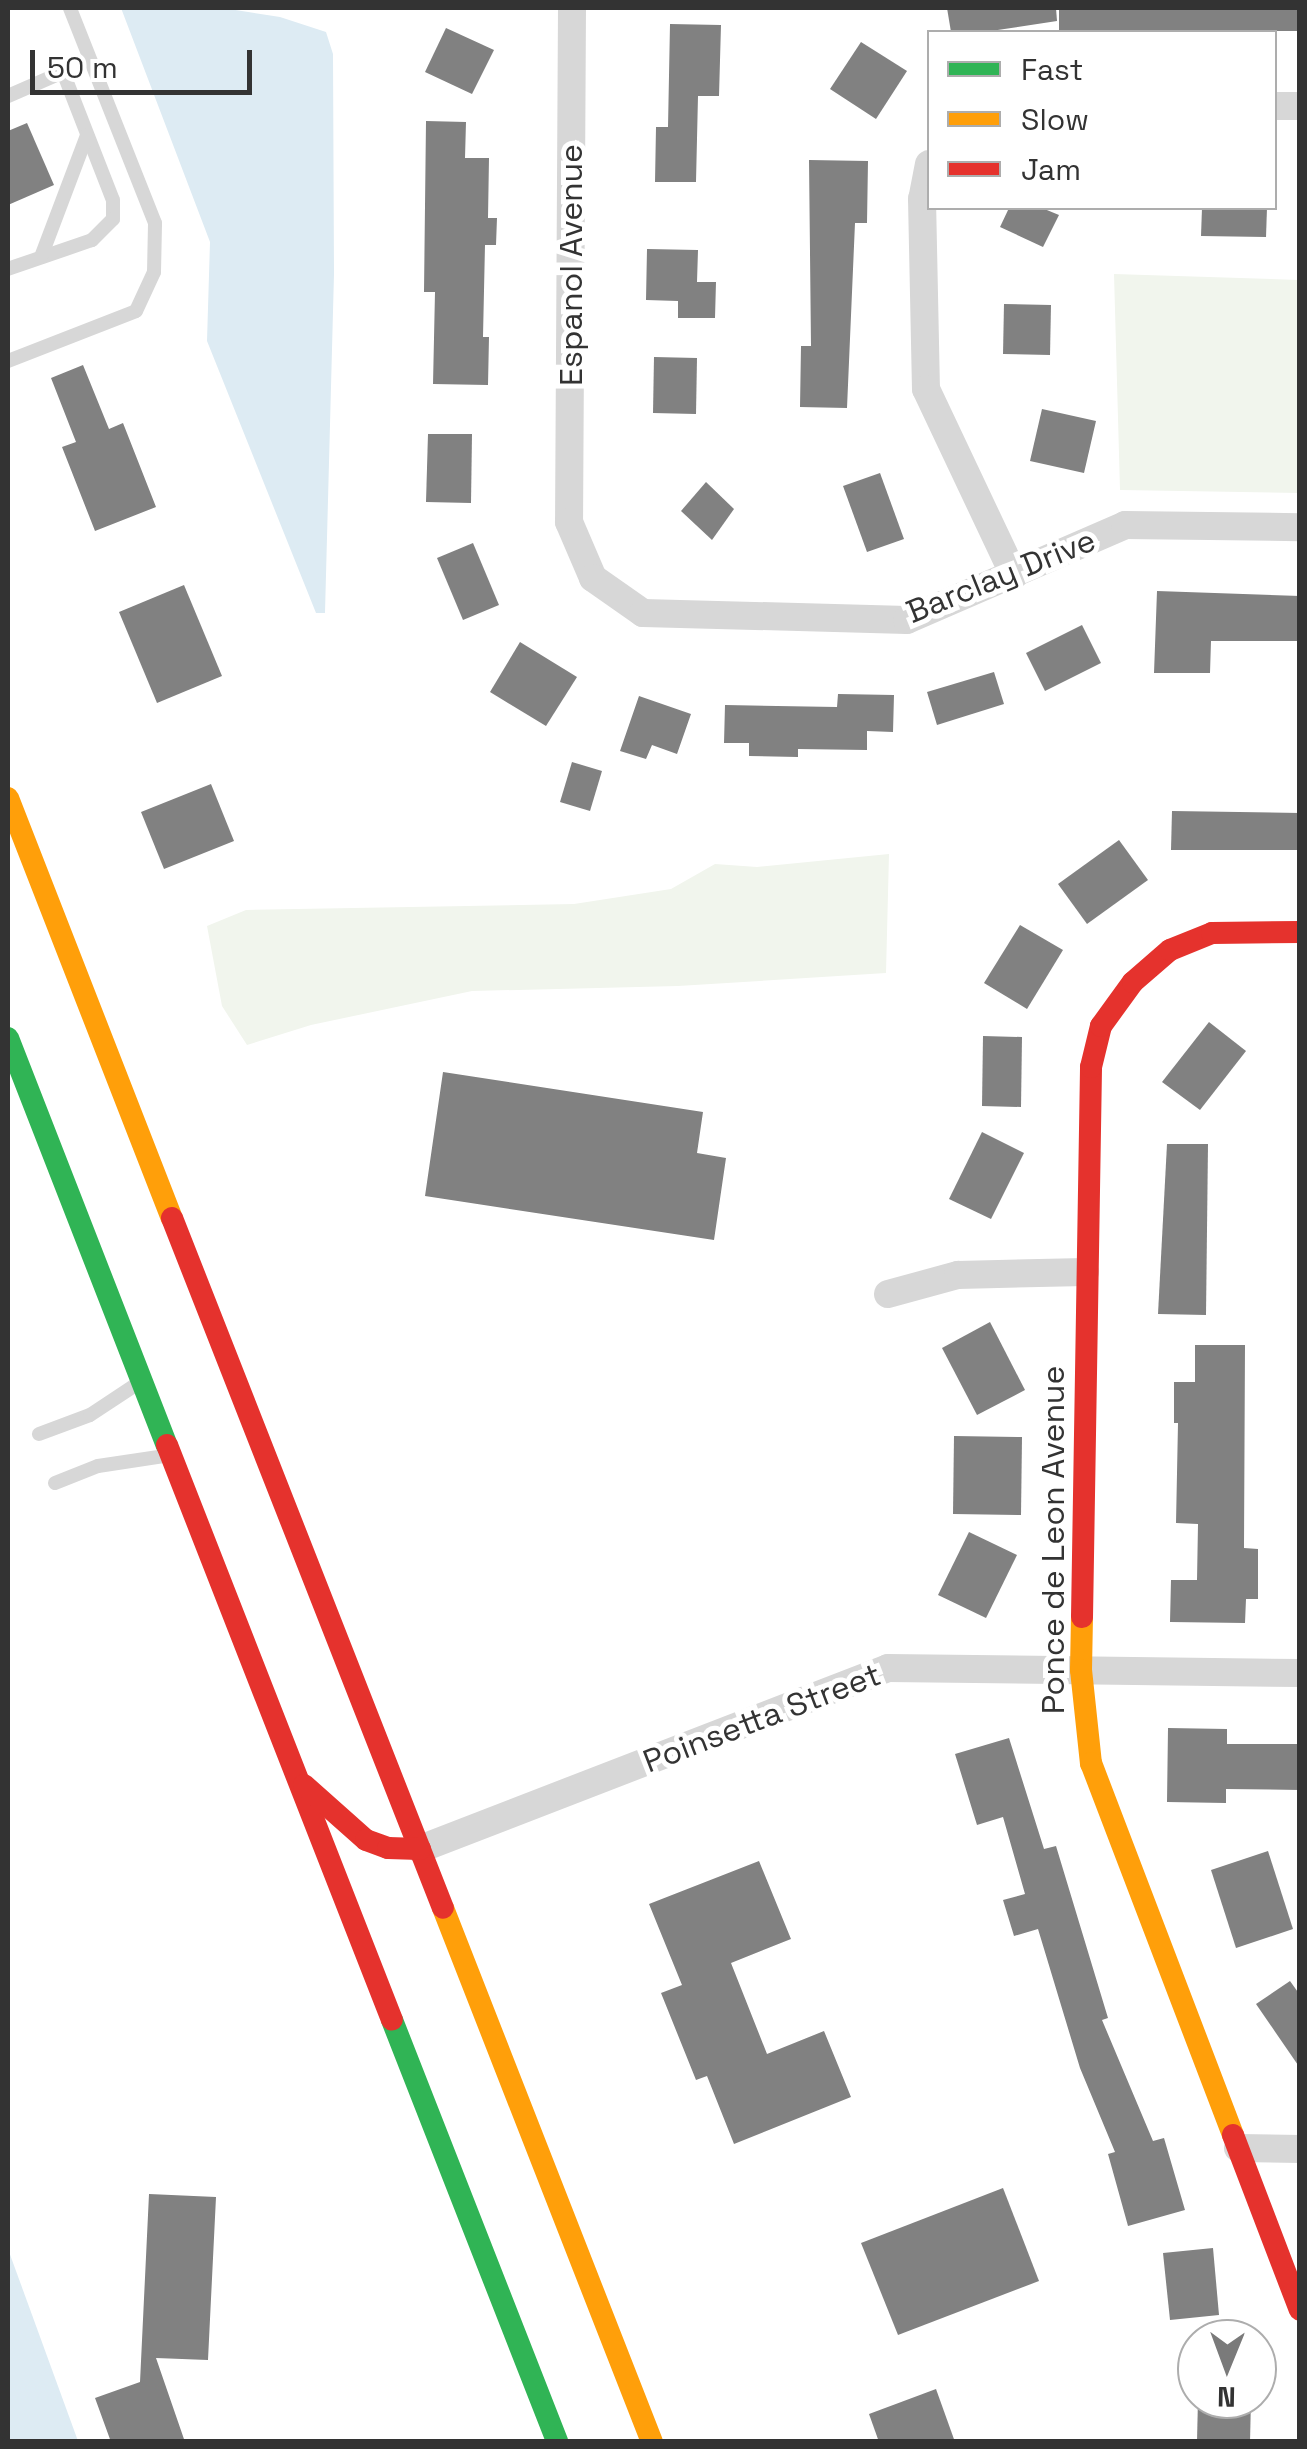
<!DOCTYPE html>
<html>
<head>
<meta charset="utf-8">
<style>
  body { margin:0 }
  #map { position:relative; width:1307px; height:2449px; overflow:hidden; background:#fff; font-family:"Space Grotesk",sans-serif }
  div>[style] { position:absolute }
  [style*='--x'] { left:calc(var(--x)*1px); top:calc(var(--y)*1px); width:calc(var(--w)*1px); rotate:calc(var(--a)*1deg) }
  .green>* { inset:0; background:#f1f5ed }
  .water>* { inset:0; background:#ddebf3 }
  .building>* { inset:0; background:#818181 }
  .lane>* { height:14px; margin:-7px; padding:0 7px; transform-origin:7px; border-radius:7px; background:#d7d7d7 }
  .street>* { height:28px; margin:-14px; padding:0 14px; transform-origin:14px; border-radius:14px; background:#d7d7d7 }
  .fast>* { height:22px; margin:-11px; padding:0 11px; transform-origin:11px; border-radius:11px; background:#30b455 }
  .slow>* { height:22px; margin:-11px; padding:0 11px; transform-origin:11px; border-radius:11px; background:#ff9f0a }
  .jam>* { height:22px; margin:-11px; padding:0 11px; transform-origin:11px; border-radius:11px; background:#e5322d }
  span { translate:-50% -50%; white-space:nowrap; text-align:center; line-height:1.15; -webkit-text-stroke:10px #fff; paint-order:stroke }
  .street-label { font-size:32px; color:#333 }
  .frame { position:absolute; inset:0; border:10px solid #333; pointer-events:none }
  .legend { position:absolute; left:927px; top:30px; width:350px; height:180px; box-sizing:border-box; background:#fff; border:2px solid #adadad; margin:0; padding:12px 18px; list-style:none; font-size:30px; color:#333 }
  .legend li { display:flex; align-items:center; gap:20px; height:50px }
  .legend b { width:50px; border:2px solid #adadad }
  .north { position:absolute; left:1177px; top:2319px; width:100px; height:100px; box-sizing:border-box; background:#fff; border:2px solid #adadad; border-radius:50%; rotate:181deg; font-size:28px; font-weight:700; line-height:40px; text-align:center; color:#333 }
  .north::after { content:''; display:block; margin:auto; width:35px; height:45px; background:#7a7a7a; clip-path:polygon(50% 0,100% 100%,50% 72%,0 100%) }
  .scale { position:absolute; left:30px; top:50px; width:222px; height:45px; box-sizing:border-box; border:5px solid #333; border-top:0; padding-left:12px; font-size:30px; line-height:35px; white-space:nowrap; color:#333; -webkit-text-stroke:8px #fff; paint-order:stroke }
</style>
</head>
<body>
<div id="map">
  <div class="green">
    <div style="clip-path:polygon(1114px 274px,1299px 280px,1299px 493px,1120px 490px)"></div>
    <div style="clip-path:polygon(889px 854px,886px 973px,678px 986px,472px 991px,311px 1025px,247px 1045px,222px 1006px,207px 926px,246px 910px,574px 904px,671px 889px,715px 864px,757px 867px)"></div>
  </div>
  <div class="water">
    <div style="clip-path:polygon(121px 8px,223px 8px,280px 17px,326px 32px,333px 54px,334px 274px,325px 613px,316px 613px,207px 341px,210px 242px)"></div>
    <div style="clip-path:polygon(8px 2249px,78px 2441px,8px 2441px)"></div>
  </div>
  <div class="building">
    <div style="clip-path:polygon(947px 8px,1056px 8px,1057px 21px,984px 32px,951px 32px)"></div>
    <div style="clip-path:polygon(1059px 8px,1300px 8px,1300px 31px,1059px 32px)"></div>
    <div style="clip-path:polygon(670px 24px,721px 25px,719px 96px,698px 96px,696px 182px,655px 182px,656px 127px,668px 127px)"></div>
    <div style="clip-path:polygon(446px 28px,494px 50px,472px 94px,425px 72px)"></div>
    <div style="clip-path:polygon(861px 42px,907px 71px,876px 119px,830px 89px)"></div>
    <div style="clip-path:polygon(426px 121px,466px 122px,465px 158px,489px 158px,488px 218px,497px 218px,496px 245px,485px 245px,483px 337px,489px 337px,488px 385px,433px 384px,435px 292px,424px 292px)"></div>
    <div style="clip-path:polygon(27px 123px,54px 185px,8px 205px,8px 131px)"></div>
    <div style="clip-path:polygon(809px 160px,868px 161px,867px 223px,855px 223px,847px 408px,800px 407px,801px 346px,811px 346px)"></div>
    <div style="clip-path:polygon(1009px 208px,1042px 208px,1059px 215px,1043px 247px,1000px 227px)"></div>
    <div style="clip-path:polygon(1202px 208px,1267px 208px,1266px 237px,1201px 236px)"></div>
    <div style="clip-path:polygon(647px 249px,698px 250px,697px 282px,716px 282px,715px 318px,678px 318px,678px 301px,646px 300px)"></div>
    <div style="clip-path:polygon(1004px 304px,1051px 305px,1050px 355px,1003px 354px)"></div>
    <div style="clip-path:polygon(654px 357px,697px 358px,696px 414px,653px 413px)"></div>
    <div style="clip-path:polygon(83px 365px,109px 429px,123px 423px,156px 507px,95px 531px,62px 447px,76px 442px,51px 378px)"></div>
    <div style="clip-path:polygon(1042px 409px,1096px 421px,1084px 473px,1030px 461px)"></div>
    <div style="clip-path:polygon(428px 434px,472px 434px,471px 503px,426px 502px)"></div>
    <div style="clip-path:polygon(880px 473px,904px 539px,867px 552px,843px 486px)"></div>
    <div style="clip-path:polygon(706px 482px,734px 509px,712px 540px,681px 511px)"></div>
    <div style="clip-path:polygon(473px 543px,499px 605px,463px 620px,437px 558px)"></div>
    <div style="clip-path:polygon(184px 585px,222px 676px,157px 703px,119px 612px)"></div>
    <div style="clip-path:polygon(1157px 591px,1300px 596px,1300px 641px,1211px 641px,1210px 673px,1154px 673px)"></div>
    <div style="clip-path:polygon(1082px 625px,1101px 663px,1045px 691px,1026px 653px)"></div>
    <div style="clip-path:polygon(520px 642px,577px 677px,546px 726px,490px 692px)"></div>
    <div style="clip-path:polygon(994px 672px,1004px 704px,937px 725px,927px 692px)"></div>
    <div style="clip-path:polygon(838px 694px,894px 695px,893px 732px,867px 731px,867px 750px,798px 749px,798px 757px,749px 756px,749px 743px,724px 743px,725px 705px,837px 707px)"></div>
    <div style="clip-path:polygon(639px 696px,691px 714px,677px 754px,652px 745px,646px 759px,620px 751px)"></div>
    <div style="clip-path:polygon(572px 762px,602px 771px,590px 811px,560px 802px)"></div>
    <div style="clip-path:polygon(211px 784px,234px 841px,164px 869px,141px 812px)"></div>
    <div style="clip-path:polygon(1172px 811px,1300px 813px,1300px 850px,1171px 850px)"></div>
    <div style="clip-path:polygon(1119px 840px,1148px 880px,1087px 924px,1058px 884px)"></div>
    <div style="clip-path:polygon(1020px 925px,1063px 950px,1027px 1009px,984px 983px)"></div>
    <div style="clip-path:polygon(1209px 1022px,1246px 1051px,1200px 1110px,1162px 1082px)"></div>
    <div style="clip-path:polygon(983px 1036px,1022px 1037px,1021px 1107px,982px 1106px)"></div>
    <div style="clip-path:polygon(443px 1072px,703px 1112px,697px 1153px,726px 1158px,714px 1240px,425px 1196px)"></div>
    <div style="clip-path:polygon(982px 1132px,1024px 1153px,991px 1219px,949px 1199px)"></div>
    <div style="clip-path:polygon(1167px 1144px,1208px 1144px,1206px 1315px,1158px 1314px)"></div>
    <div style="clip-path:polygon(990px 1322px,1025px 1390px,977px 1415px,942px 1348px)"></div>
    <div style="clip-path:polygon(1195px 1345px,1245px 1345px,1244px 1548px,1258px 1549px,1258px 1599px,1246px 1599px,1245px 1623px,1170px 1622px,1171px 1580px,1197px 1580px,1198px 1524px,1176px 1523px,1178px 1423px,1174px 1423px,1174px 1382px,1195px 1382px)"></div>
    <div style="clip-path:polygon(954px 1436px,1022px 1437px,1021px 1515px,953px 1514px)"></div>
    <div style="clip-path:polygon(969px 1532px,1017px 1555px,986px 1618px,938px 1595px)"></div>
    <div style="clip-path:polygon(1168px 1728px,1227px 1729px,1227px 1744px,1300px 1744px,1300px 1790px,1226px 1789px,1226px 1803px,1167px 1802px)"></div>
    <div style="clip-path:polygon(1009px 1738px,1044px 1849px,1056px 1846px,1108px 2018px,1102px 2020px,1153px 2141px,1164px 2138px,1185px 2210px,1128px 2226px,1108px 2154px,1115px 2152px,1080px 2068px,1038px 1929px,1014px 1936px,1003px 1900px,1025px 1894px,1003px 1817px,977px 1825px,955px 1754px)"></div>
    <div style="clip-path:polygon(1268px 1851px,1293px 1929px,1236px 1948px,1211px 1870px)"></div>
    <div style="clip-path:polygon(759px 1861px,791px 1939px,731px 1963px,767px 2054px,824px 2031px,851px 2097px,734px 2144px,707px 2076px,696px 2080px,661px 1993px,682px 1985px,649px 1904px)"></div>
    <div style="clip-path:polygon(1290px 1981px,1300px 1995px,1300px 2068px,1256px 2004px)"></div>
    <div style="clip-path:polygon(1003px 2188px,1039px 2281px,898px 2335px,861px 2243px)"></div>
    <div style="clip-path:polygon(149px 2194px,216px 2197px,208px 2360px,156px 2358px,185px 2442px,111px 2442px,95px 2398px,140px 2382px)"></div>
    <div style="clip-path:polygon(1213px 2248px,1219px 2315px,1170px 2320px,1163px 2253px)"></div>
    <div style="clip-path:polygon(936px 2389px,955px 2442px,879px 2442px,869px 2414px)"></div>
    <div style="clip-path:polygon(1198px 2399px,1251px 2399px,1250px 2442px,1197px 2441px)"></div>
  </div>
  <div class="lane">
    <div style="--x:8;--y:96;--w:60;--a:-23.6"></div>
    <div style="--x:63;--y:72;--w:137;--a:68.7"></div>
    <div style="--x:113;--y:200;--w:19;--a:90"></div>
    <div style="--x:113;--y:219;--w:30;--a:135"></div>
    <div style="--x:92;--y:240;--w:89;--a:161"></div>
    <div style="--x:41;--y:257;--w:130;--a:-69.3"></div>
    <div style="--x:8;--y:361;--w:137;--a:-21.3"></div>
    <div style="--x:136;--y:311;--w:43;--a:-65.2"></div>
    <div style="--x:154;--y:272;--w:49;--a:-88.8"></div>
    <div style="--x:155;--y:223;--w:231;--a:-111.6"></div>
    <div style="--x:39;--y:1434;--w:54;--a:-20.4"></div>
    <div style="--x:90;--y:1415;--w:56;--a:-33.4"></div>
    <div style="--x:55;--y:1483;--w:46;--a:-21.6"></div>
    <div style="--x:98;--y:1466;--w:68;--a:-8.5"></div>
  </div>
  <div class="street">
    <div style="--x:572;--y:8;--w:514;--a:90.33"></div>
    <div style="--x:569;--y:522;--w:61;--a:66.8"></div>
    <div style="--x:593;--y:578;--w:61;--a:35"></div>
    <div style="--x:643;--y:613;--w:264;--a:1.5"></div>
    <div style="--x:907;--y:620;--w:238;--a:-23.5"></div>
    <div style="--x:1125;--y:525;--w:175;--a:0.7"></div>
    <div style="--x:1274;--y:106;--w:26;--a:0"></div>
    <div style="--x:929;--y:164;--w:36;--a:101"></div>
    <div style="--x:922;--y:199;--w:190;--a:88.8"></div>
    <div style="--x:926;--y:389;--w:206;--a:64.7"></div>
    <div style="--x:888;--y:1294;--w:73;--a:-15.2"></div>
    <div style="--x:958;--y:1275;--w:127;--a:-1.4"></div>
    <div style="--x:420;--y:1849;--w:502;--a:-21.14"></div>
    <div style="--x:888;--y:1668;--w:412;--a:0.7"></div>
    <div style="--x:1238;--y:2148;--w:62;--a:0.9"></div>
  </div>
  <div class="fast">
    <div style="--x:8;--y:1038;--w:437;--a:68.7"></div>
    <div style="--x:392;--y:2020;--w:453;--a:68.6"></div>
  </div>
  <div class="slow">
    <div style="--x:8;--y:798;--w:451;--a:68.7"></div>
    <div style="--x:1082;--y:1617;--w:53;--a:91.1"></div>
    <div style="--x:1081;--y:1670;--w:94;--a:83.9"></div>
    <div style="--x:1091;--y:1763;--w:398;--a:69.1"></div>
    <div style="--x:443;--y:1908;--w:573;--a:68.63"></div>
  </div>
  <div class="jam">
    <div style="--x:172;--y:1218;--w:741;--a:68.56"></div>
    <div style="--x:167;--y:1445;--w:617;--a:68.63"></div>
    <div style="--x:1082;--y:1617;--w:550;--a:-89.06"></div>
    <div style="--x:1091;--y:1067;--w:42;--a:-76.3"></div>
    <div style="--x:1101;--y:1026;--w:54;--a:-54"></div>
    <div style="--x:1133;--y:982;--w:49;--a:-40.9"></div>
    <div style="--x:1170;--y:950;--w:45;--a:-22"></div>
    <div style="--x:1212;--y:933;--w:88;--a:-0.7"></div>
    <div style="--x:304;--y:1785;--w:83;--a:41.6"></div>
    <div style="--x:366;--y:1840;--w:23;--a:20"></div>
    <div style="--x:388;--y:1848;--w:32;--a:2"></div>
    <div style="--x:1233;--y:2135;--w:187;--a:69.1"></div>
  </div>
  <div class="street-label">
    <span style="left:571px;top:265px;rotate:-90deg">Espanol Avenue</span>
    <span style="left:1001px;top:576px;rotate:-22deg">Barclay Drive</span>
    <span style="left:1053px;top:1540px;rotate:-90deg">Ponce de Leon Avenue</span>
    <span style="left:762px;top:1718px;rotate:-21deg">Poinsetta Street</span>
  </div>
  <div class="frame"></div>
  <ul class="legend">
  <li><b style="height:12px;background:#30b455"></b>Fast</li>
  <li><b style="height:12px;background:#ff9f0a"></b>Slow</li>
  <li><b style="height:12px;background:#e5322d"></b>Jam</li>
  </ul>
  <div class="north">N</div>
  <div class="scale">50 m</div>
</div>
</body>
</html>
